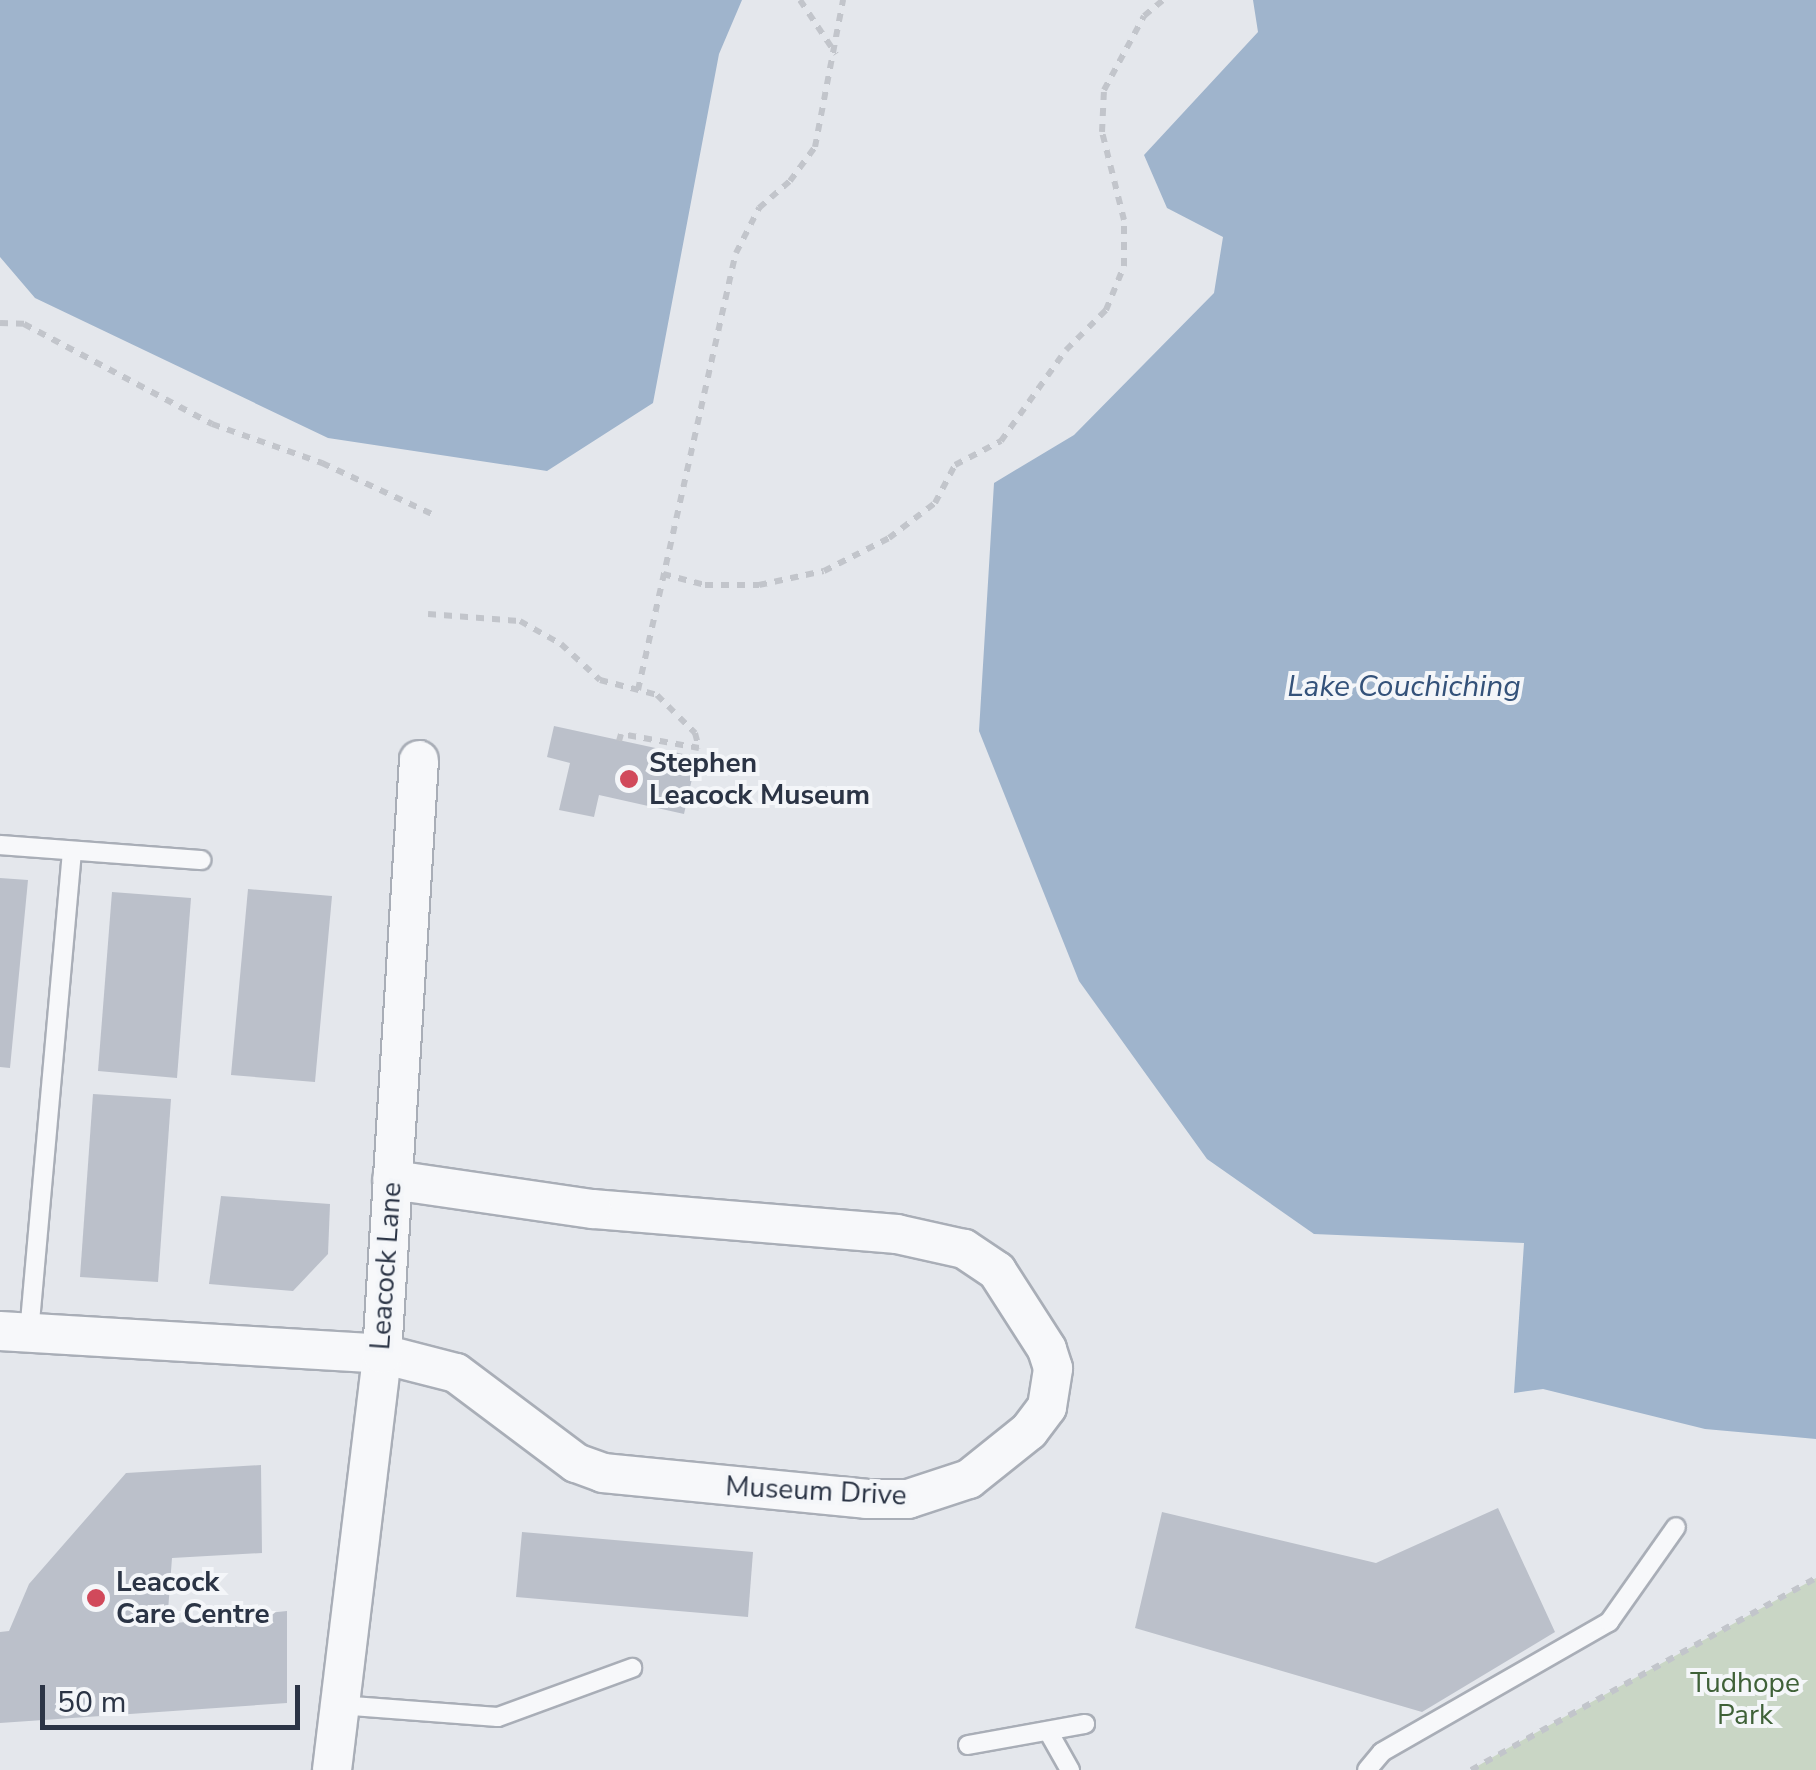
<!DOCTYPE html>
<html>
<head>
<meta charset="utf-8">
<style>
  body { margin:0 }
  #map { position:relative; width:1816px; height:1770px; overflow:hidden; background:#e4e7ec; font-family:"Nunito Sans",sans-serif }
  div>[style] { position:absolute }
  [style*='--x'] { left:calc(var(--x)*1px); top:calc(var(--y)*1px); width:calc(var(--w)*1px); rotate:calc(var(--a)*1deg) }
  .green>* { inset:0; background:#c9d6c5 }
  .water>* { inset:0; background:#9fb4cc }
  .building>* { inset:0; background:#bbc0ca }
  .path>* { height:6px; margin-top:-3px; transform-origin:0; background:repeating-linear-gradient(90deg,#c2c5cb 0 8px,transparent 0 16px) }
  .roads { filter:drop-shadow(2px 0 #a9aeb7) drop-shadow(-2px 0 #a9aeb7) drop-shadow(0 2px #a9aeb7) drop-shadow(0 -2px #a9aeb7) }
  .service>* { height:18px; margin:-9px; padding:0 9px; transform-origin:9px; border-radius:9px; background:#f7f8fa }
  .minor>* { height:38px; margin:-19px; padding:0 19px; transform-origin:19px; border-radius:19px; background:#f7f8fa }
  .dots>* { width:28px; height:28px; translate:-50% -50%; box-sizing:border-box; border:5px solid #f4f6f9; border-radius:50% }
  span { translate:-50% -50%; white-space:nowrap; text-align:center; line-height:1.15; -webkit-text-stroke:8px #f4f6f9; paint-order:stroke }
  .poi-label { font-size:28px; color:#2b3445; font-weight:700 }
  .left { translate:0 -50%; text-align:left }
  .street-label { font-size:28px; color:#2b3445 }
  .park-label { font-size:28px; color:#3f6138 }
  .water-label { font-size:30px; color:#34527a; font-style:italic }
  .scale { position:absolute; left:40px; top:1685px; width:260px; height:45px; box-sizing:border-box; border:5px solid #2b3445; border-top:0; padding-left:12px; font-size:30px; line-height:35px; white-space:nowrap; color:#2b3445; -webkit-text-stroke:8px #f4f6f9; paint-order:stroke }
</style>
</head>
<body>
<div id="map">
  <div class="green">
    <div style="clip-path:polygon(1816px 1578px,1816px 1770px,1471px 1770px,1510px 1747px)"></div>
  </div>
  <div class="water">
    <div style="clip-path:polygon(0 0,742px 0,719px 54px,653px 403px,547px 471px,328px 438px,35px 298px,0 257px)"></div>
    <div style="clip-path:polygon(1253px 0,1816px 0,1816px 1439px,1705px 1429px,1543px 1389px,1514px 1393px,1524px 1243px,1314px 1234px,1207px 1159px,1079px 981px,979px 731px,994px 483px,1074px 435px,1214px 293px,1223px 237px,1167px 208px,1144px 155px,1258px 32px)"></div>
  </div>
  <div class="building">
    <div style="clip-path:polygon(554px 726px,697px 757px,684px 814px,599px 795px,594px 817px,559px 810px,570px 763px,547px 757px)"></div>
    <div style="clip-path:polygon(0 878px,28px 880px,10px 1068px,0 1067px)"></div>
    <div style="clip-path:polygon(248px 889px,332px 896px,315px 1082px,231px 1075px)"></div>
    <div style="clip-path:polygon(112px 892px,191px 898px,177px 1078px,98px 1071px)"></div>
    <div style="clip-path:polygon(93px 1094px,171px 1099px,158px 1282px,80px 1277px)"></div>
    <div style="clip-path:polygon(221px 1196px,330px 1204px,328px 1254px,293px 1291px,209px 1284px)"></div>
    <div style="clip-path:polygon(261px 1465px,262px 1553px,172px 1558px,167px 1624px,287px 1611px,287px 1703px,0 1723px,0 1632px,9px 1631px,29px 1584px,126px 1473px)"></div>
    <div style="clip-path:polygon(1498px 1508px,1555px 1632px,1422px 1712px,1135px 1628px,1162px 1512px,1376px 1563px)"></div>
    <div style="clip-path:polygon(522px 1532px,753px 1552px,748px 1617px,516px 1597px)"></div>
  </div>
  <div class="path">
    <div style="--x:800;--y:0;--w:65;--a:56.3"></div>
    <div style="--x:0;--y:323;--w:24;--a:2"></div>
    <div style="--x:24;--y:324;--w:213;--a:28"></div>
    <div style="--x:212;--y:424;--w:117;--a:19.5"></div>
    <div style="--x:322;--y:463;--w:123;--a:24.9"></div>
    <div style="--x:663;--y:574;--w:43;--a:14.7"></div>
    <div style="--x:705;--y:585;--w:54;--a:0"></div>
    <div style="--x:759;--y:585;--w:66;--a:-12.2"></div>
    <div style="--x:824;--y:571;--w:73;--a:-26.9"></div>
    <div style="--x:889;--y:538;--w:58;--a:-37.3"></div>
    <div style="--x:935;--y:503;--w:43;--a:-62.2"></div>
    <div style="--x:955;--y:465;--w:52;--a:-27.6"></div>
    <div style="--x:1001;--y:441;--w:112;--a:-54.5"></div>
    <div style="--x:1066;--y:350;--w:57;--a:-45"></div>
    <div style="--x:1106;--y:310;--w:48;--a:-67.8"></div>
    <div style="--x:1124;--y:266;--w:46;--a:-90"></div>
    <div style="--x:1124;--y:220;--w:91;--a:-104"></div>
    <div style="--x:1102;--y:132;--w:42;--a:-87.3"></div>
    <div style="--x:1104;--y:90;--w:84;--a:-61.6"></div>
    <div style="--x:1144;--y:16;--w:25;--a:-40"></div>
    <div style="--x:428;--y:614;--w:92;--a:4.4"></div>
    <div style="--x:520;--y:621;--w:47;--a:29.3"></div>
    <div style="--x:561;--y:644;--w:53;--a:42.7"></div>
    <div style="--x:600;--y:680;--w:59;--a:14.7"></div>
    <div style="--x:657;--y:695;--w:54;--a:45"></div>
    <div style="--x:695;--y:733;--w:16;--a:75"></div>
    <div style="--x:699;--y:748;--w:79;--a:-169.8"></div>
    <div style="--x:621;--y:734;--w:7;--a:106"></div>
    <div style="--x:638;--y:690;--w:448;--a:-77.4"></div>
    <div style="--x:736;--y:253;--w:51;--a:-62.9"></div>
    <div style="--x:759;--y:208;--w:41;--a:-41.1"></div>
    <div style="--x:790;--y:181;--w:42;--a:-53.7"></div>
    <div style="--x:815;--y:147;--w:150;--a:-79.2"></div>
    <div style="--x:1471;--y:1770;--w:395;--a:-29.1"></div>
  </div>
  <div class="roads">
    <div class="service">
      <div style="--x:0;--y:845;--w:202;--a:4.3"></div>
      <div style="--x:29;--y:1333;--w:482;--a:-84.9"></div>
      <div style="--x:339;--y:1705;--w:159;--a:4.3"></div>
      <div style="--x:498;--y:1717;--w:143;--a:-20.1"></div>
      <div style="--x:1048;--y:1731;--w:45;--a:60.6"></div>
      <div style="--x:968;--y:1745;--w:119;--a:-10.2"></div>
      <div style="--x:1367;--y:1770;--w:23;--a:-50"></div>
      <div style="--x:1382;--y:1752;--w:262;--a:-29.8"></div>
      <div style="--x:1609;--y:1622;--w:116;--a:-54.8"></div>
    </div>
    <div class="minor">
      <div style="--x:0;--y:1331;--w:383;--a:3.4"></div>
      <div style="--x:382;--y:1354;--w:76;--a:14.4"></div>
      <div style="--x:456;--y:1373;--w:150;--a:36.9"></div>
      <div style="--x:576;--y:1463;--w:29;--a:20"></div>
      <div style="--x:603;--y:1473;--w:264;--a:5.6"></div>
      <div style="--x:866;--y:1499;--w:42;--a:0"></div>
      <div style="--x:908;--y:1499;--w:64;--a:-18.2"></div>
      <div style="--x:969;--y:1479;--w:77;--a:-38.7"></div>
      <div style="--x:1029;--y:1431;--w:30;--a:-53"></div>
      <div style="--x:1047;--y:1407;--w:39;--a:-81"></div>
      <div style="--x:1053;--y:1368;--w:20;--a:-108"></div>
      <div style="--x:1047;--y:1349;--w:93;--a:-122.7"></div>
      <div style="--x:997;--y:1271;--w:40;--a:-146"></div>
      <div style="--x:964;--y:1249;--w:69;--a:-167.4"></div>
      <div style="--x:897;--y:1234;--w:306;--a:-175.3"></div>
      <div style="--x:592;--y:1209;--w:202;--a:-171.7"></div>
      <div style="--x:332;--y:1770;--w:419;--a:-83.1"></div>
      <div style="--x:382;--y:1354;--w:595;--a:-86.44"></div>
    </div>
  </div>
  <div class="dots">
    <div style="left:629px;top:779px;background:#d1495b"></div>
    <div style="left:96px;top:1598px;background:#d1495b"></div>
  </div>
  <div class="poi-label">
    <span class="left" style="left:649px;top:779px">Stephen<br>Leacock Museum</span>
    <span class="left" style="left:116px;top:1598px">Leacock<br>Care Centre</span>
  </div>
  <div class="street-label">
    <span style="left:386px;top:1266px;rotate:-86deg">Leacock Lane</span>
    <span style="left:816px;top:1491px;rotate:3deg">Museum Drive</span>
  </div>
  <div class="park-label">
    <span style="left:1745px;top:1699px">Tudhope<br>Park</span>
  </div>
  <div class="water-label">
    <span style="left:1404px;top:687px">Lake Couchiching</span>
  </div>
  <div class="scale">50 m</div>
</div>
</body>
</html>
